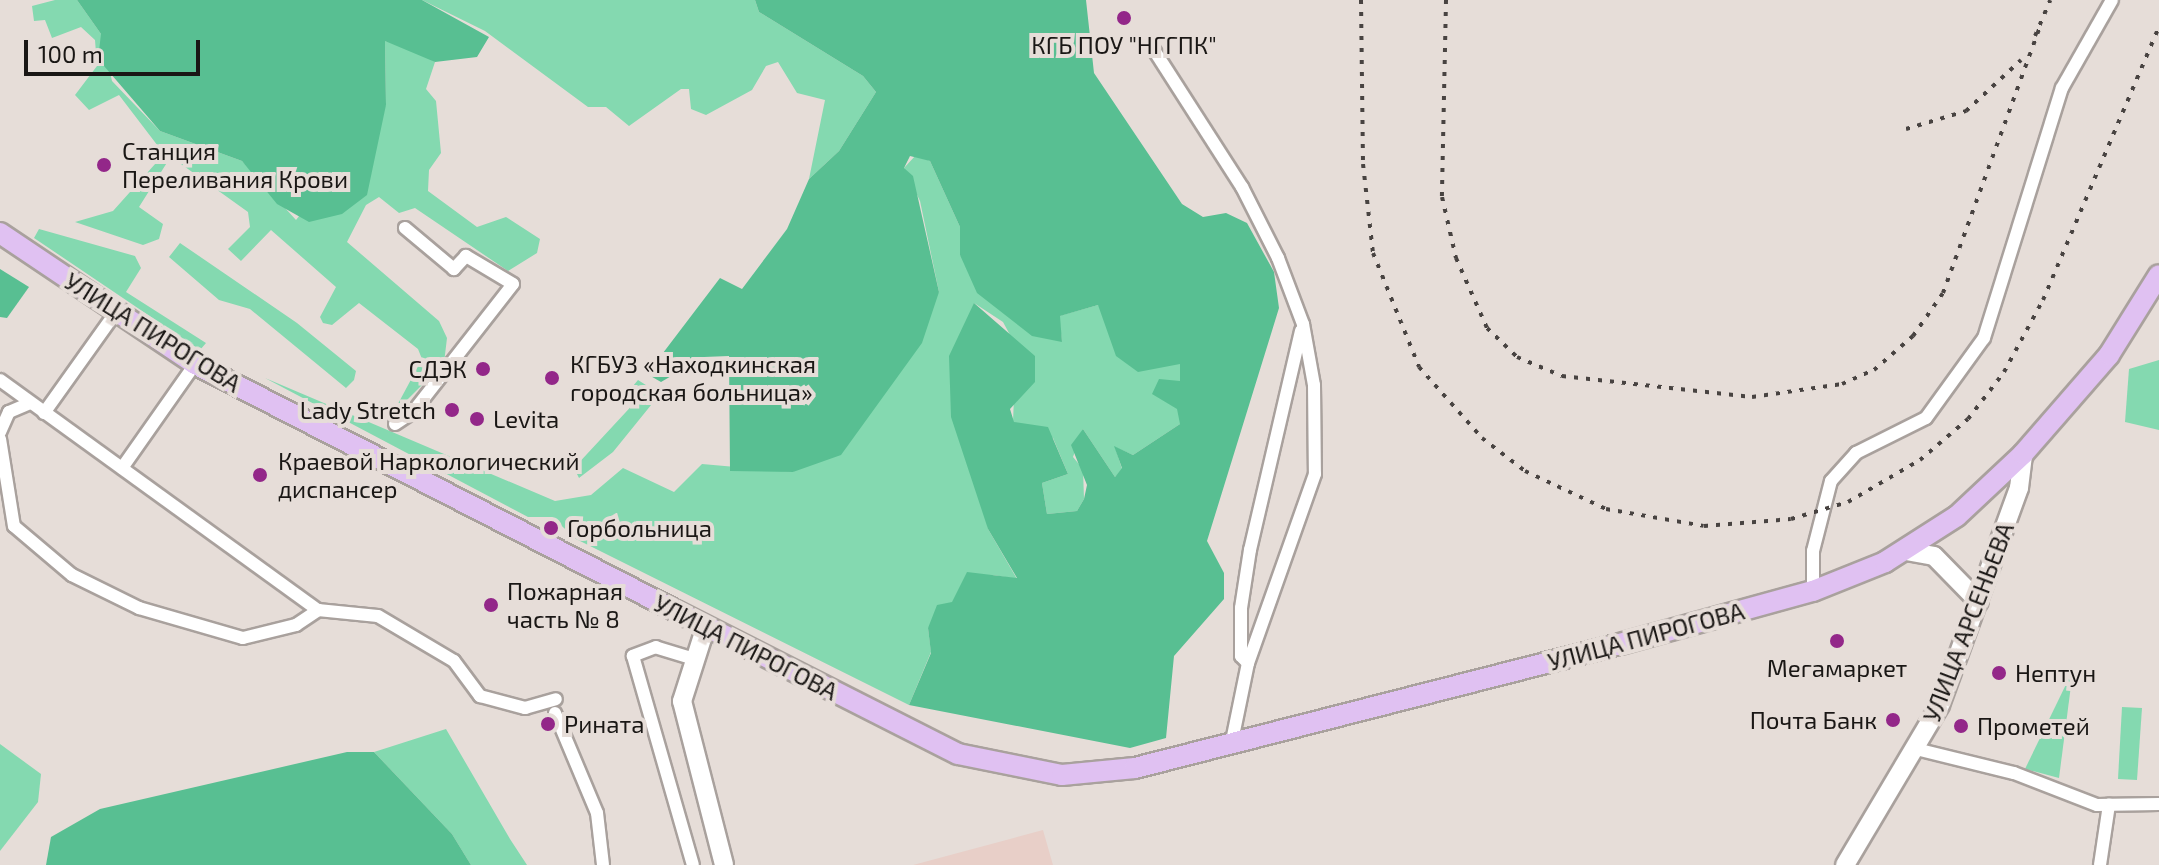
<!DOCTYPE html>
<html>
<head>
<meta charset="utf-8">
<style>
  body { margin:0 }
  #map { position:relative; width:2159px; height:865px; overflow:hidden; background:#e6ddd8; font-family:"Exo 2",sans-serif }
  div>[style] { position:absolute }
  [style*='--x'] { left:calc(var(--x)*1px); top:calc(var(--y)*1px); width:calc(var(--w)*1px); rotate:calc(var(--a)*1deg) }
  .education>* { inset:0; background:#e8cfc8 }
  .green>* { inset:0; background:#84d9b0 }
  .forest>* { inset:0; background:#58bf92 }
  .roads { filter:drop-shadow(2px 0 #a9a19d) drop-shadow(-2px 0 #a9a19d) drop-shadow(0 2px #a9a19d) drop-shadow(0 -2px #a9a19d) }
  .minor>* { height:12px; margin:-6px; padding:0 6px; transform-origin:6px; border-radius:6px; background:#fff }
  .secondary>* { height:18px; margin:-9px; padding:0 9px; transform-origin:9px; border-radius:9px; background:#fff }
  .primary>* { height:20px; margin:-10px; padding:0 10px; transform-origin:10px; border-radius:10px; background:#e0c1f2 }
  .rail>* { height:4px; margin-top:-2px; transform-origin:0; background:repeating-linear-gradient(90deg,#484341 0 4px,transparent 0 12px) }
  .dots>* { width:22px; height:22px; translate:-50% -50%; box-sizing:border-box; border:4px solid #e6ddd8; border-radius:50% }
  span { translate:-50% -50%; white-space:nowrap; text-align:center; line-height:1.15; -webkit-text-stroke:8px #e6ddd8; paint-order:stroke }
  .poi-label { font-size:24px; color:#1a1715 }
  .left { translate:0 -50%; text-align:left }
  .right { translate:-100% -50%; text-align:right }
  .street-label { font-size:24px; color:#1a1715 }
  .scale { position:absolute; left:24px; top:40px; width:176px; height:36px; box-sizing:border-box; border:4px solid #1a1715; border-top:0; padding-left:10px; font-size:24px; line-height:28px; white-space:nowrap; color:#1a1715; -webkit-text-stroke:6px #e6ddd8; paint-order:stroke }
</style>
</head>
<body>
<div id="map">
  <div class="education">
    <div style="clip-path:polygon(1043px 830px,1053px 865px,913px 865px,1010px 839px)"></div>
  </div>
  <div class="green">
    <div style="clip-path:polygon(55px 0,77px 0,101px 34px,112px 81px,160px 131px,242px 161px,296px 220px,386px 105px,385px 41px,404px 44px,435px 62px,426px 89px,436px 101px,441px 153px,429px 170px,428px 191px,477px 227px,506px 217px,540px 239px,537px 253px,508px 271px,415px 208px,399px 213px,379px 197px,366px 205px,347px 242px,439px 321px,447px 338px,444px 363px,392px 415px,422px 359px,418px 349px,359px 303px,332px 325px,323px 323px,320px 317px,336px 287px,271px 230px,241px 261px,228px 249px,250px 227px,248px 212px,181px 164px,168px 161px,139px 207px,163px 224px,159px 239px,143px 245px,75px 222px,113px 211px,164px 154px,119px 95px,89px 110px,75px 95px,97px 66px,95px 40px,81px 27px,52px 38px,45px 20px,34px 21px,32px 6px)"></div>
    <div style="clip-path:polygon(422px 0,755px 0,759px 12px,863px 76px,876px 92px,839px 151px,809px 179px,825px 100px,797px 93px,778px 62px,766px 66px,752px 90px,706px 115px,691px 109px,689px 89px,681px 89px,629px 126px,606px 107px,588px 107px,485px 31px)"></div>
    <div style="clip-path:polygon(916px 155px,930px 161px,960px 227px,960px 255px,1062px 342px,1059px 316px,1098px 305px,1180px 364px,1182px 373px,1180px 424px,1133px 455px,1115px 447px,1122px 469px,1115px 477px,1083px 429px,1073px 457px,1083px 469px,1084px 499px,1077px 511px,1047px 514px,1042px 483px,1068px 474px,1053px 438px,1013px 422px,1014px 397px,1035px 381px,1003px 322px,974px 303px,988px 529px,1017px 579px,993px 575px,928px 628px,931px 652px,909px 705px,576px 539px,552px 517px,528px 517px,265px 378px,555px 501px,591px 495px,623px 468px,674px 492px,702px 464px,793px 472px,939px 292px,920px 201px,904px 168px)"></div>
    <div style="clip-path:polygon(39px 229px,135px 256px,141px 268px,126px 292px,206px 343px,200px 350px,34px 238px)"></div>
    <div style="clip-path:polygon(180px 243px,297px 323px,356px 371px,354px 380px,346px 388px,250px 309px,219px 300px,169px 257px)"></div>
    <div style="clip-path:polygon(2159px 360px,2159px 430px,2125px 422px,2129px 369px)"></div>
    <div style="clip-path:polygon(638px 380px,660px 394px,613px 452px,579px 478px,574px 468px,638px 399px,633px 386px)"></div>
    <div style="clip-path:polygon(2073px 670px,2059px 778px,2025px 769px)"></div>
    <div style="clip-path:polygon(2122px 707px,2142px 708px,2137px 780px,2118px 779px)"></div>
    <div style="clip-path:polygon(446px 729px,510px 839px,527px 865px,471px 865px,452px 834px,374px 752px)"></div>
    <div style="clip-path:polygon(0 744px,41px 774px,38px 802px,0 851px)"></div>
  </div>
  <div class="forest">
    <div style="clip-path:polygon(77px 0,422px 0,489px 37px,477px 57px,435px 62px,385px 41px,386px 105px,367px 195px,342px 214px,309px 222px,277px 204px,242px 161px,160px 131px,98px 59px,101px 34px)"></div>
    <div style="clip-path:polygon(755px 0,1086px 0,1094px 73px,1182px 204px,1203px 217px,1226px 213px,1247px 223px,1274px 272px,1279px 308px,1207px 541px,1224px 573px,1224px 599px,1174px 656px,1166px 738px,1130px 748px,909px 705px,931px 653px,928px 628px,937px 605px,952px 602px,967px 572px,1017px 578px,988px 529px,951px 417px,949px 356px,974px 303px,1035px 356px,1035px 382px,1010px 409px,1014px 422px,1048px 427px,1068px 474px,1042px 483px,1047px 514px,1077px 511px,1084px 499px,1087px 485px,1071px 445px,1083px 429px,1115px 477px,1122px 468px,1114px 446px,1133px 455px,1180px 424px,1177px 409px,1152px 394px,1159px 379px,1180px 381px,1180px 364px,1138px 372px,1116px 356px,1098px 305px,1060px 316px,1062px 342px,1032px 336px,977px 293px,960px 255px,960px 227px,930px 161px,910px 156px,904px 168px,913px 176px,939px 292px,922px 343px,841px 455px,793px 472px,730px 471px,729px 356px,704px 357px,661px 382px,647px 374px,720px 278px,742px 289px,787px 229px,809px 179px,839px 151px,876px 92px,863px 76px,759px 12px)"></div>
    <div style="clip-path:polygon(0 269px,29px 287px,7px 318px,0 317px)"></div>
    <div style="clip-path:polygon(347px 752px,374px 752px,452px 834px,471px 865px,46px 865px,51px 837px,100px 809px)"></div>
  </div>
  <div class="roads">
    <div class="minor">
      <div style="--x:1154;--y:50;--w:163;--a:57.3"></div>
      <div style="--x:1242;--y:187;--w:80;--a:63.1"></div>
      <div style="--x:1278;--y:258;--w:71;--a:69.3"></div>
      <div style="--x:1303;--y:324;--w:62;--a:79.8"></div>
      <div style="--x:1314;--y:385;--w:89;--a:89.4"></div>
      <div style="--x:1315;--y:474;--w:201;--a:109.5"></div>
      <div style="--x:1248;--y:663;--w:80;--a:101.6"></div>
      <div style="--x:0;--y:380;--w:392;--a:35.9"></div>
      <div style="--x:318;--y:610;--w:60;--a:5.7"></div>
      <div style="--x:378;--y:616;--w:88;--a:30.6"></div>
      <div style="--x:454;--y:661;--w:44;--a:53.4"></div>
      <div style="--x:480;--y:696;--w:47;--a:14.9"></div>
      <div style="--x:525;--y:708;--w:32;--a:-16"></div>
      <div style="--x:44;--y:413;--w:124;--a:-54.5"></div>
      <div style="--x:395;--y:424;--w:22;--a:-34"></div>
      <div style="--x:413;--y:412;--w:162;--a:-52"></div>
      <div style="--x:513;--y:284;--w:55;--a:-149.2"></div>
      <div style="--x:466;--y:256;--w:18;--a:133"></div>
      <div style="--x:454;--y:269;--w:64;--a:-140.1"></div>
      <div style="--x:0;--y:432;--w:22;--a:-66"></div>
      <div style="--x:9;--y:412;--w:23;--a:-23"></div>
      <div style="--x:0;--y:439;--w:88;--a:80.9"></div>
      <div style="--x:14;--y:526;--w:76;--a:40.2"></div>
      <div style="--x:72;--y:575;--w:75;--a:26.2"></div>
      <div style="--x:139;--y:608;--w:108;--a:16.1"></div>
      <div style="--x:243;--y:638;--w:55;--a:-13.8"></div>
      <div style="--x:296;--y:625;--w:27;--a:-34"></div>
      <div style="--x:122;--y:468;--w:127;--a:-54.9"></div>
      <div style="--x:1813;--y:591;--w:40;--a:-90"></div>
      <div style="--x:1813;--y:551;--w:72;--a:-75.6"></div>
      <div style="--x:1831;--y:481;--w:38;--a:-48"></div>
      <div style="--x:1856;--y:453;--w:78;--a:-26.6"></div>
      <div style="--x:1926;--y:418;--w:99;--a:-54.1"></div>
      <div style="--x:1984;--y:338;--w:262;--a:-72.7"></div>
      <div style="--x:2062;--y:88;--w:101;--a:-60.4"></div>
      <div style="--x:691;--y:658;--w:37;--a:-163"></div>
      <div style="--x:656;--y:647;--w:25;--a:159"></div>
      <div style="--x:633;--y:656;--w:217;--a:74"></div>
      <div style="--x:1248;--y:663;--w:10;--a:-135"></div>
      <div style="--x:1241;--y:656;--w:48;--a:-90"></div>
      <div style="--x:1241;--y:608;--w:59;--a:-81.2"></div>
      <div style="--x:1250;--y:550;--w:225;--a:-76.9"></div>
      <div style="--x:555;--y:713;--w:108;--a:67.2"></div>
      <div style="--x:597;--y:813;--w:52;--a:83.4"></div>
      <div style="--x:1916;--y:749;--w:101;--a:13.8"></div>
      <div style="--x:2014;--y:773;--w:89;--a:21.1"></div>
      <div style="--x:2097;--y:805;--w:62;--a:-0.9"></div>
      <div style="--x:2100;--y:865;--w:61;--a:-81.5"></div>
    </div>
    <div class="secondary">
      <div style="--x:1906;--y:551;--w:28;--a:10"></div>
      <div style="--x:1934;--y:556;--w:64;--a:45.6"></div>
      <div style="--x:706;--y:626;--w:79;--a:107.7"></div>
      <div style="--x:682;--y:701;--w:169;--a:75.6"></div>
      <div style="--x:1845;--y:865;--w:186;--a:-59.3"></div>
      <div style="--x:1940;--y:705;--w:231;--a:-70"></div>
      <div style="--x:2019;--y:488;--w:34;--a:-83"></div>
    </div>
    <div class="primary">
      <div style="--x:0;--y:233;--w:235;--a:33.9"></div>
      <div style="--x:195;--y:364;--w:541;--a:27.18"></div>
      <div style="--x:676;--y:611;--w:316;--a:26.9"></div>
      <div style="--x:958;--y:754;--w:106;--a:11.4"></div>
      <div style="--x:1062;--y:775;--w:73;--a:-5.5"></div>
      <div style="--x:1135;--y:768;--w:501;--a:-14.34"></div>
      <div style="--x:1620;--y:644;--w:200;--a:-15.4"></div>
      <div style="--x:1813;--y:591;--w:78;--a:-21.9"></div>
      <div style="--x:1885;--y:562;--w:85;--a:-32.6"></div>
      <div style="--x:1957;--y:516;--w:91;--a:-43.2"></div>
      <div style="--x:2023;--y:454;--w:131;--a:-49"></div>
      <div style="--x:2109;--y:355;--w:94;--a:-58"></div>
    </div>
  </div>
  <div class="rail">
    <div style="--x:1361;--y:0;--w:164;--a:89.3"></div>
    <div style="--x:1363;--y:164;--w:90;--a:83.6"></div>
    <div style="--x:1373;--y:253;--w:123;--a:68"></div>
    <div style="--x:1419;--y:367;--w:95;--a:48.4"></div>
    <div style="--x:1482;--y:438;--w:54;--a:37.5"></div>
    <div style="--x:1525;--y:471;--w:89;--a:25.1"></div>
    <div style="--x:1606;--y:509;--w:99;--a:9.8"></div>
    <div style="--x:1704;--y:526;--w:87;--a:-4.6"></div>
    <div style="--x:1791;--y:519;--w:59;--a:-16.6"></div>
    <div style="--x:1848;--y:502;--w:83;--a:-30.3"></div>
    <div style="--x:1920;--y:460;--w:63;--a:-40.5"></div>
    <div style="--x:1968;--y:419;--w:59;--a:-52.5"></div>
    <div style="--x:2004;--y:372;--w:82;--a:-61.6"></div>
    <div style="--x:2043;--y:300;--w:297;--a:-67"></div>
    <div style="--x:1446;--y:0;--w:197;--a:91.2"></div>
    <div style="--x:1442;--y:197;--w:63;--a:77.1"></div>
    <div style="--x:1456;--y:258;--w:77;--a:66.1"></div>
    <div style="--x:1487;--y:328;--w:42;--a:44"></div>
    <div style="--x:1517;--y:357;--w:49;--a:22.9"></div>
    <div style="--x:1562;--y:376;--w:191;--a:6.3"></div>
    <div style="--x:1752;--y:397;--w:91;--a:-8.2"></div>
    <div style="--x:1842;--y:384;--w:35;--a:-24"></div>
    <div style="--x:1874;--y:370;--w:52;--a:-41.1"></div>
    <div style="--x:1913;--y:336;--w:52;--a:-55.1"></div>
    <div style="--x:1943;--y:293;--w:283;--a:-70"></div>
    <div style="--x:2035;--y:36;--w:39;--a:-67"></div>
    <div style="--x:1906;--y:129;--w:63;--a:-16.7"></div>
    <div style="--x:1966;--y:111;--w:75;--a:-42.8"></div>
  </div>
  <div class="dots">
    <div style="left:1124px;top:18px;background:#932789"></div>
    <div style="left:104px;top:165px;background:#932789"></div>
    <div style="left:483px;top:369px;background:#932789"></div>
    <div style="left:552px;top:378px;background:#932789"></div>
    <div style="left:452px;top:410px;background:#932789"></div>
    <div style="left:477px;top:419px;background:#932789"></div>
    <div style="left:260px;top:475px;background:#932789"></div>
    <div style="left:551px;top:528px;background:#932789"></div>
    <div style="left:491px;top:605px;background:#932789"></div>
    <div style="left:1837px;top:641px;background:#932789"></div>
    <div style="left:1999px;top:673px;background:#932789"></div>
    <div style="left:1893px;top:720px;background:#932789"></div>
    <div style="left:548px;top:724px;background:#932789"></div>
    <div style="left:1961px;top:726px;background:#932789"></div>
  </div>
  <div class="poi-label">
    <span style="left:1124px;top:45px">КГБ ПОУ "НГГПК"</span>
    <span class="left" style="left:122px;top:165px">Станция<br>Переливания Крови</span>
    <span class="left" style="left:570px;top:378px">КГБУЗ «Находкинская<br>городская больница»</span>
    <span class="right" style="left:467px;top:369px">СДЭК</span>
    <span class="right" style="left:436px;top:410px">Lady Stretch</span>
    <span class="left" style="left:493px;top:419px">Levita</span>
    <span class="left" style="left:278px;top:475px">Краевой Наркологический<br>диспансер</span>
    <span class="left" style="left:567px;top:528px">Горбольница</span>
    <span class="left" style="left:507px;top:605px">Пожарная<br>часть № 8</span>
    <span style="left:1837px;top:668px">Мегамаркет</span>
    <span class="left" style="left:2015px;top:673px">Нептун</span>
    <span class="right" style="left:1877px;top:720px">Почта Банк</span>
    <span class="left" style="left:564px;top:724px">Рината</span>
    <span class="left" style="left:1977px;top:726px">Прометей</span>
  </div>
  <div class="street-label">
    <span style="left:153px;top:332px;rotate:32deg">УЛИЦА ПИРОГОВА</span>
    <span style="left:1968px;top:622px;rotate:-69deg">УЛИЦА АРСЕНЬЕВА</span>
    <span style="left:1646px;top:636px;rotate:-15deg">УЛИЦА ПИРОГОВА</span>
    <span style="left:746px;top:647px;rotate:27deg">УЛИЦА ПИРОГОВА</span>
  </div>
  <div class="scale">100 m</div>
</div>
</body>
</html>
